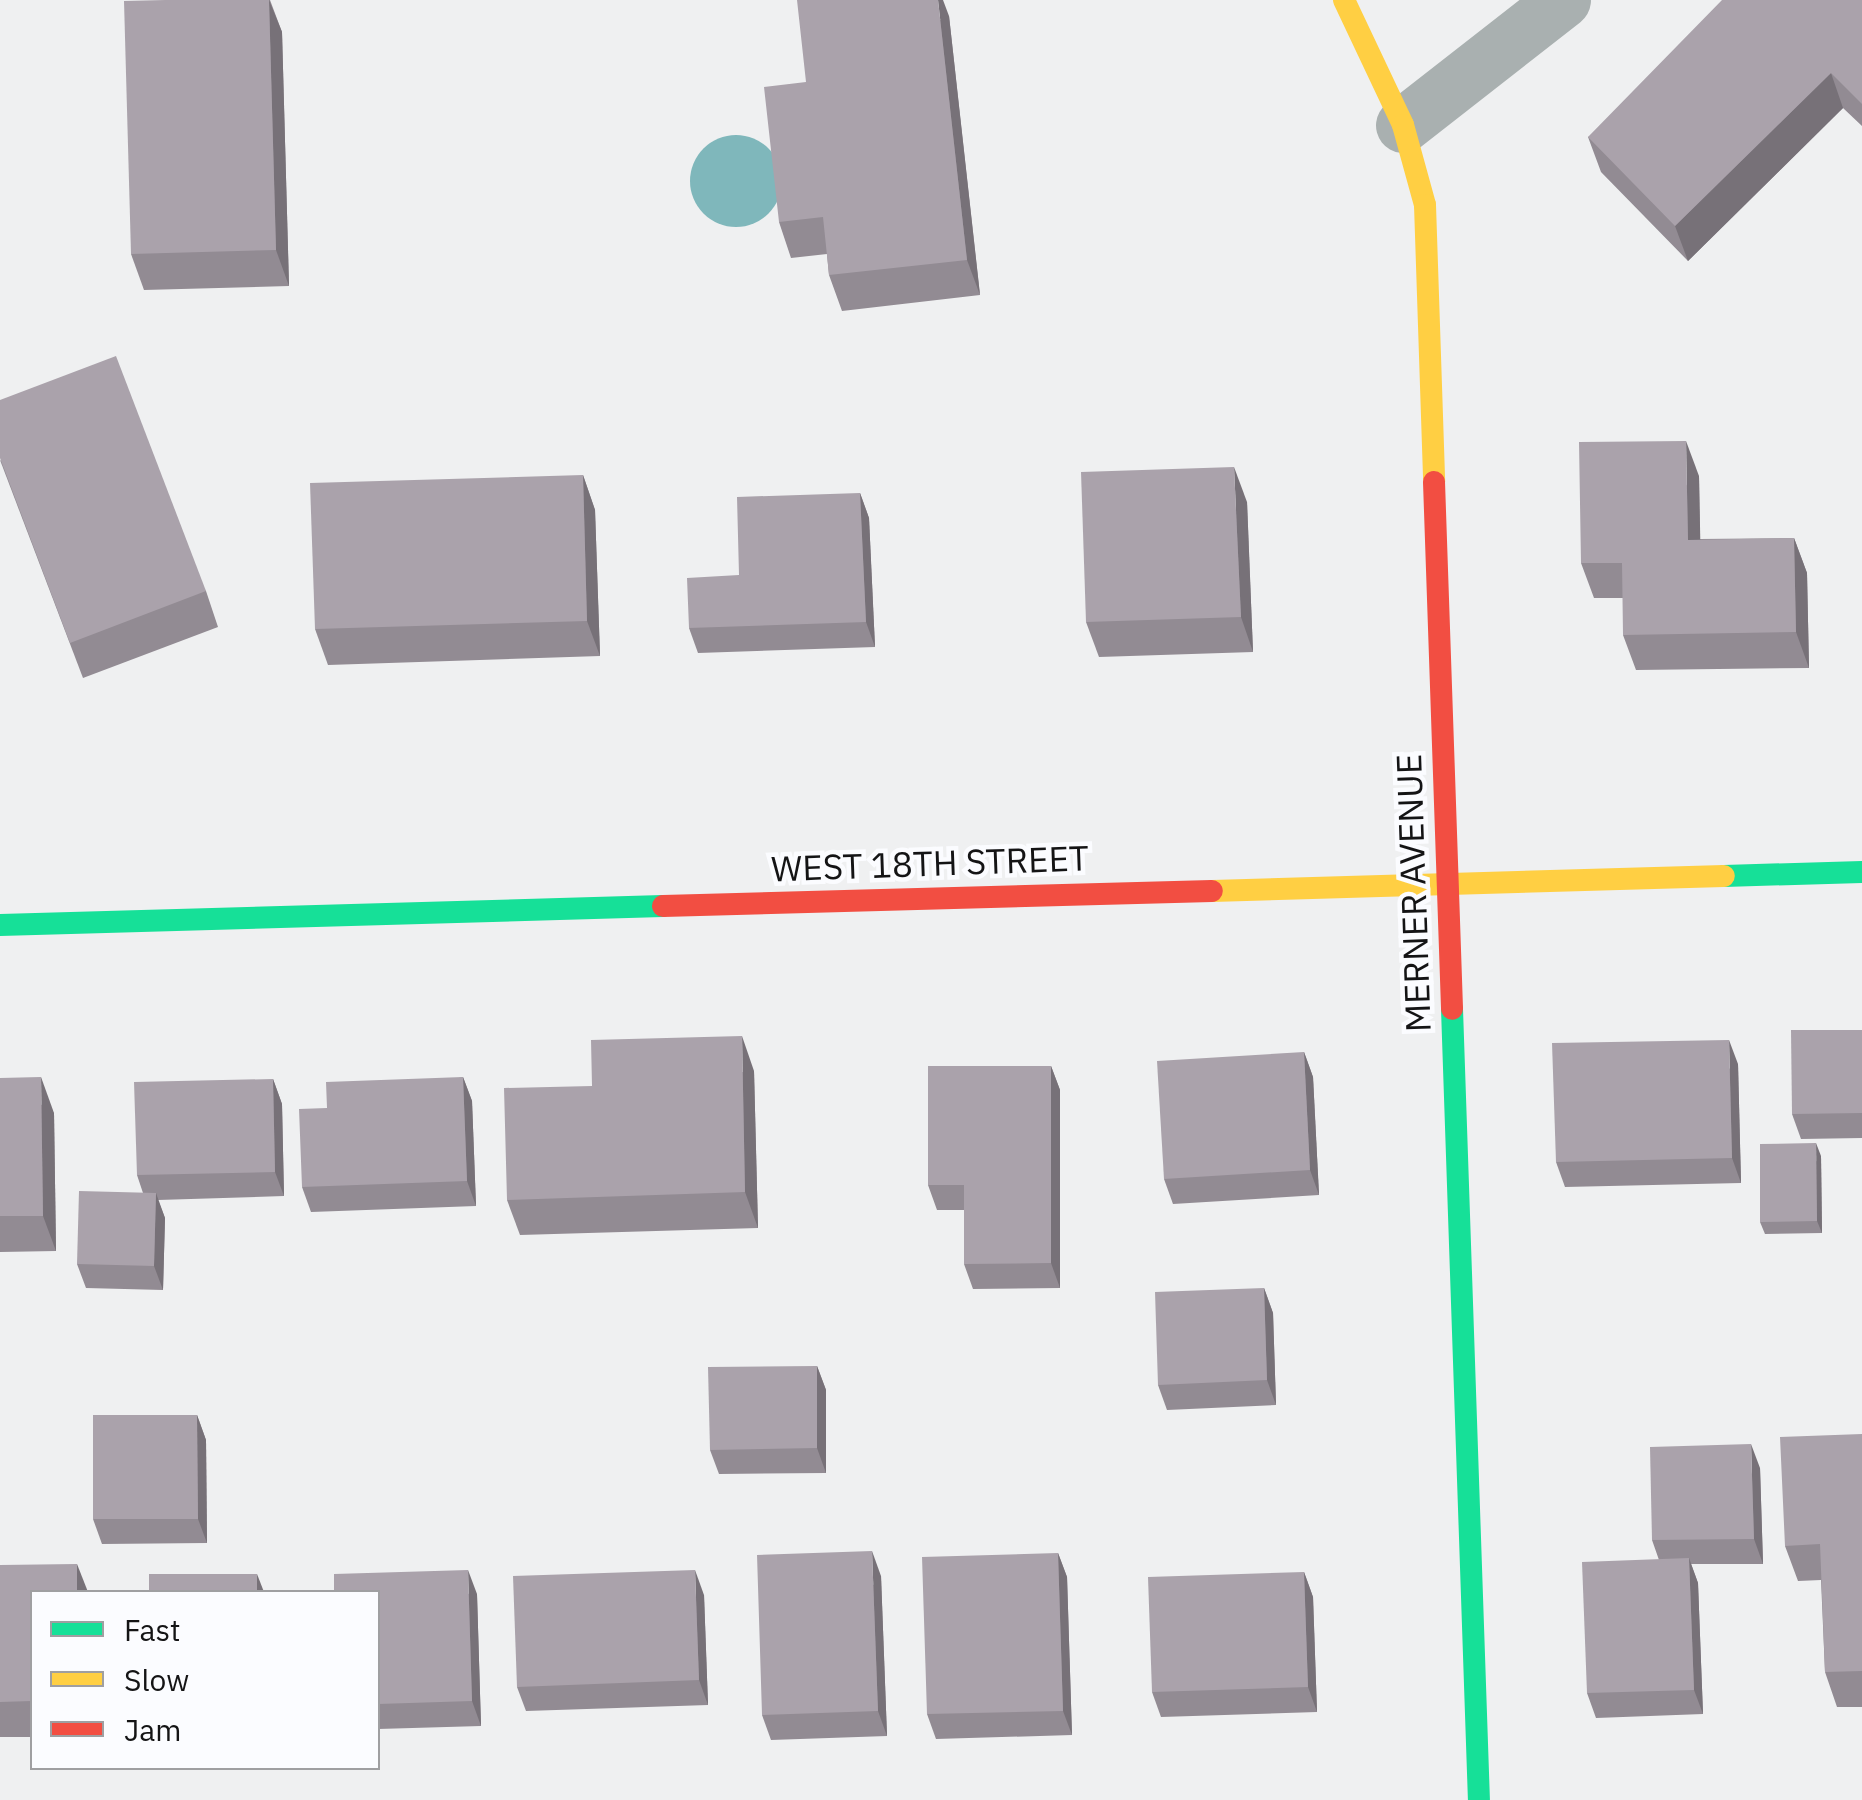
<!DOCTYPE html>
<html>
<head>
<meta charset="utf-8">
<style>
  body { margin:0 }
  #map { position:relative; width:1862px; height:1800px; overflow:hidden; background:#eff0f1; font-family:"IBM Plex Sans",sans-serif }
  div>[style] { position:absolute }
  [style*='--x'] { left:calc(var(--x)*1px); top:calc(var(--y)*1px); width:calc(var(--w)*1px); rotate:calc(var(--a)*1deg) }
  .water>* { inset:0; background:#7fb7bb }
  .round { border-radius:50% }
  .street>* { height:55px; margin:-27.5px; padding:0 27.5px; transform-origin:27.5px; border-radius:27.5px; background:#a9b0b0 }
  .fast>* { height:22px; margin:-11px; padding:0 11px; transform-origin:11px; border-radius:11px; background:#16e098 }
  .slow>* { height:22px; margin:-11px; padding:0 11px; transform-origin:11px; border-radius:11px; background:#ffcf43 }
  .jam>* { height:22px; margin:-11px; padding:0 11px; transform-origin:11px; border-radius:11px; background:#f24e42 }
  .wall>* { inset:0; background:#928b93 }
  .shaded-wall>* { inset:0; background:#777178 }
  .building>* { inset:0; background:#aaa2ab }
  span { translate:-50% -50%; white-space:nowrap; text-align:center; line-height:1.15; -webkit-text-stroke:9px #fbfcff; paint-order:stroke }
  .street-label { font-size:35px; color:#141415 }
  .legend { position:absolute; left:30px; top:1590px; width:350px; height:180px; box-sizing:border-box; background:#fbfcff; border:2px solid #9f9fa1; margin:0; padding:12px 18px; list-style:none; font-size:30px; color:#141415 }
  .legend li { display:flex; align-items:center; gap:20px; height:50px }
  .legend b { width:50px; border:2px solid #9f9fa1 }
</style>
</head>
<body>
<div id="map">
  <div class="water">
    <div class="round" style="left:690px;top:135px;width:92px;height:92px"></div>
  </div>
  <div class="street">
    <div style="--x:1403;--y:125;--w:203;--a:-38"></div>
  </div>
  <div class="fast">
    <div style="--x:1724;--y:876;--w:138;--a:-1.7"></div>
    <div style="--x:0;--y:925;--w:663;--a:-1.64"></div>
    <div style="--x:1452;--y:1009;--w:791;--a:88.05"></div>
  </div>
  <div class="slow">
    <div style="--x:1344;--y:0;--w:138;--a:64.7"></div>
    <div style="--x:1403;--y:125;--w:83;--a:74.6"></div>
    <div style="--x:1425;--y:205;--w:277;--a:88.1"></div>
    <div style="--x:1212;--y:891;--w:512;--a:-1.68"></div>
  </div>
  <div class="jam">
    <div style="--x:1434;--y:482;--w:527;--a:88.04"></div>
    <div style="--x:663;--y:906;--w:549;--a:-1.57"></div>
  </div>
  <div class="wall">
    <div style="clip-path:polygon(165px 0,270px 0,282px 32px,289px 286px,144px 290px,131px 254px)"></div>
    <div style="clip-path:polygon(1862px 0,1862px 126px,1843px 108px,1688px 261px,1601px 172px,1588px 137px)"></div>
    <div style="clip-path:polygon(949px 16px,980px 295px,842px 311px,829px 275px,827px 254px,791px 258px,779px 222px,806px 82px)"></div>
    <div style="clip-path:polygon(0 460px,206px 591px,218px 627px,83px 678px)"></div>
    <div style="clip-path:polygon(583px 475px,595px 510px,600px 656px,328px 665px,315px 629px)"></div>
    <div style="clip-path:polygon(1699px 476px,1700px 539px,1794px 538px,1807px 573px,1809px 668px,1636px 670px,1623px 635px,1623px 598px,1594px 598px,1581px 563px)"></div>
    <div style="clip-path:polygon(860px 493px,869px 518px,875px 647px,698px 653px,689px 628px)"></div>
    <div style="clip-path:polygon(1247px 502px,1253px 652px,1099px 657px,1086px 622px)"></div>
    <div style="clip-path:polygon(1862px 1030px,1862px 1138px,1801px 1139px,1792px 1114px)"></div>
    <div style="clip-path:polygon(1304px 1052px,1313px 1077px,1319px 1195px,1173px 1204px,1164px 1179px)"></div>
    <div style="clip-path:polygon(1738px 1064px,1741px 1183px,1565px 1187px,1556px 1162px)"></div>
    <div style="clip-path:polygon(1051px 1066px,1060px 1090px,1060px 1288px,973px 1289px,964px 1264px,964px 1210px,937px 1210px,928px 1185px)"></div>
    <div style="clip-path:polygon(754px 1071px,758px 1228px,520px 1235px,507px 1200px,592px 1086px)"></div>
    <div style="clip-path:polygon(463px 1077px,472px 1101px,476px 1206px,311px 1212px,302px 1187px,327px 1108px)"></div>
    <div style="clip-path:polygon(0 1078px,54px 1113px,56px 1251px,0 1252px)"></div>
    <div style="clip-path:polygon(273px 1079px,282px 1104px,284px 1196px,158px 1200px,165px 1218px,163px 1290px,86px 1288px,77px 1264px,143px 1193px,137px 1175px)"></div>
    <div style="clip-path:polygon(1821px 1156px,1822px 1233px,1765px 1234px,1760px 1222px)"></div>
    <div style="clip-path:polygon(1264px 1288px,1273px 1313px,1276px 1405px,1167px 1410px,1158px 1385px)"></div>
    <div style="clip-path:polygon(817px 1366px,826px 1390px,826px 1473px,719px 1474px,710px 1450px)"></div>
    <div style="clip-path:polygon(197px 1415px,206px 1440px,207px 1543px,102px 1544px,93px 1519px)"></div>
    <div style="clip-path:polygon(1862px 1434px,1862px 1707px,1837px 1707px,1825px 1672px,1821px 1580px,1798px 1581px,1785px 1546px)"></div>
    <div style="clip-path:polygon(1760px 1468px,1763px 1564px,1691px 1564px,1698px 1583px,1703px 1714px,1596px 1718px,1587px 1693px,1659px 1560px,1652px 1540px)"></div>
    <div style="clip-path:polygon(1058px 1553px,1067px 1577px,1072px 1735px,936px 1739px,927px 1714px)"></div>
    <div style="clip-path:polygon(0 1565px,32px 1592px,32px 1737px,0 1737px)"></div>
    <div style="clip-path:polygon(1304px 1572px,1313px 1597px,1317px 1712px,1161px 1717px,1152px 1692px)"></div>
    <div style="clip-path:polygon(881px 1576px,887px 1736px,771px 1740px,762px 1715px)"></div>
    <div style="clip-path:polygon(378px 1592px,477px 1594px,481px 1726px,378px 1729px)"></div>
    <div style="clip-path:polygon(704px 1595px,708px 1705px,526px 1711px,517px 1687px)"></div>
  </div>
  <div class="shaded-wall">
    <div style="clip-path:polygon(269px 0,282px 32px,289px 286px,276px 250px)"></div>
    <div style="clip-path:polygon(938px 0,943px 0,949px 16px,980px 295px,967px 260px)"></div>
    <div style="clip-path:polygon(1831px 73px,1843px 108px,1688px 261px,1675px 226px)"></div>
    <div style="clip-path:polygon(1686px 441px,1699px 476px,1701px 575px,1688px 540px)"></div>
    <div style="clip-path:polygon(1234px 467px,1247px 502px,1253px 652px,1241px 617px)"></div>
    <div style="clip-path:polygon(583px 475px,595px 510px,600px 656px,587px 621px)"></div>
    <div style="clip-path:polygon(860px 493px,869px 518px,875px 647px,866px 622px)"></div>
    <div style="clip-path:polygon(1794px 538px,1807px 573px,1809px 668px,1796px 632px)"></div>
    <div style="clip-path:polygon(742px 1036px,754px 1071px,758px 1228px,745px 1192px)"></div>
    <div style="clip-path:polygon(1729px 1040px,1738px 1064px,1741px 1183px,1732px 1158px)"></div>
    <div style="clip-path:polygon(1304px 1052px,1313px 1077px,1319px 1195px,1310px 1170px)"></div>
    <div style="clip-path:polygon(1051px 1066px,1060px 1090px,1060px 1288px,1051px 1263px)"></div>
    <div style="clip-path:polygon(41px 1077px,54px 1113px,56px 1251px,43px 1216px)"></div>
    <div style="clip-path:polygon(463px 1077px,472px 1101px,476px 1206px,467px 1181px)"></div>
    <div style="clip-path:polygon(273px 1079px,282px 1104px,284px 1196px,275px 1172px)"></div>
    <div style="clip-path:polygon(1816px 1143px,1821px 1156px,1822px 1233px,1817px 1221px)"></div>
    <div style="clip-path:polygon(156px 1193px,165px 1218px,163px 1290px,154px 1266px)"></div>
    <div style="clip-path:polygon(1264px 1288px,1273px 1313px,1276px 1405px,1267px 1380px)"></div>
    <div style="clip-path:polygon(817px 1366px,826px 1390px,826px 1473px,817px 1448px)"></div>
    <div style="clip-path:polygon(197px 1415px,206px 1440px,207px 1543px,198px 1519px)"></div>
    <div style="clip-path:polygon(1751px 1444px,1760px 1468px,1763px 1564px,1754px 1539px)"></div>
    <div style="clip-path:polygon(872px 1551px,881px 1576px,887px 1736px,878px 1711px)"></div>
    <div style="clip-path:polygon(1058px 1553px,1067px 1577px,1072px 1735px,1063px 1711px)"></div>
    <div style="clip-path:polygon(1689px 1558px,1698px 1583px,1703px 1714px,1694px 1690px)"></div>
    <div style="clip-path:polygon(77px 1564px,88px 1592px,77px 1592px)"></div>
    <div style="clip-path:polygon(468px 1570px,477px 1594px,481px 1726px,472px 1701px)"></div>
    <div style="clip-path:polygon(695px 1570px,704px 1595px,708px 1705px,699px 1680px)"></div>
    <div style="clip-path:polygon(1304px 1572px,1313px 1597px,1317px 1712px,1308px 1687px)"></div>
    <div style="clip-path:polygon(257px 1574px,264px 1592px,257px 1592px)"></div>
  </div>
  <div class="building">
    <div style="clip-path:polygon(165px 0,269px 0,276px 250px,131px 254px,124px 1px)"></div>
    <div style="clip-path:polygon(797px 0,938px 0,967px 260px,829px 275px,823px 217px,779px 222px,764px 87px,806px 82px)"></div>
    <div style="clip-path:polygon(1722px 0,1862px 0,1862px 104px,1831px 73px,1675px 226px,1588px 137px)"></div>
    <div style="clip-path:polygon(116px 356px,206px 591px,70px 643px,0 458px,0 400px)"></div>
    <div style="clip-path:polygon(1686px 441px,1688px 540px,1794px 538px,1796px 632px,1623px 635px,1622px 563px,1581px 563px,1579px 442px)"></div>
    <div style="clip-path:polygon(1234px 467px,1241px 617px,1086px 622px,1081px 472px)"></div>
    <div style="clip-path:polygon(583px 475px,587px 621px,315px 629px,310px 483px)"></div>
    <div style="clip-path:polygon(860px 493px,866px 622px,689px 628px,687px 578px,739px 575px,737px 497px)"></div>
    <div style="clip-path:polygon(1791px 1030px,1862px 1030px,1862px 1113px,1792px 1114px)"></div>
    <div style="clip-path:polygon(742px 1036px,745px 1192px,507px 1200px,504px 1088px,592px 1086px,591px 1040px)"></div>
    <div style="clip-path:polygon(1729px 1040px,1732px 1158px,1556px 1162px,1552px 1043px)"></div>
    <div style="clip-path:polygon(1304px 1052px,1310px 1170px,1164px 1179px,1157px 1061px)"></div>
    <div style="clip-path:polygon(928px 1066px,1051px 1066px,1051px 1263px,964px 1264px,964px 1185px,928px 1185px)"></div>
    <div style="clip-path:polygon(41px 1077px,43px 1216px,0 1216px,0 1078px)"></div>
    <div style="clip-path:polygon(463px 1077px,467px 1181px,302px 1187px,299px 1109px,327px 1108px,326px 1082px)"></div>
    <div style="clip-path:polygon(273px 1079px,275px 1172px,137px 1175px,134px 1082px)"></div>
    <div style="clip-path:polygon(1816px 1143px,1817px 1221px,1760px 1222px,1760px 1144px)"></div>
    <div style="clip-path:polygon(79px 1191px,156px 1193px,154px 1266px,77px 1264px)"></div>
    <div style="clip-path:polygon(1264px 1288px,1267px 1380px,1158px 1385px,1155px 1292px)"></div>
    <div style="clip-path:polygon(817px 1366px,817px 1448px,710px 1450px,708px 1367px)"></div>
    <div style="clip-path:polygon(93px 1415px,197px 1415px,198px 1519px,93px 1519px)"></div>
    <div style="clip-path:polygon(1862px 1434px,1862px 1671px,1825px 1672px,1820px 1544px,1785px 1546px,1780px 1437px)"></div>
    <div style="clip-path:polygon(1751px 1444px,1754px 1539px,1652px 1540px,1650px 1447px)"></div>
    <div style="clip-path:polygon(872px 1551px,878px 1711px,762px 1715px,757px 1555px)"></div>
    <div style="clip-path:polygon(1058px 1553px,1063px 1711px,927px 1714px,922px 1557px)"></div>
    <div style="clip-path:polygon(1689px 1558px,1694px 1690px,1587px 1693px,1582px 1562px)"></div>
    <div style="clip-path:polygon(77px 1564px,77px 1592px,32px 1592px,32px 1701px,0 1702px,0 1565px)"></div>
    <div style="clip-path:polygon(468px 1570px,472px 1701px,378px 1704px,378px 1592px,334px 1592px,334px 1574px)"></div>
    <div style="clip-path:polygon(695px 1570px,699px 1680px,517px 1687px,513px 1576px)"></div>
    <div style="clip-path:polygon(1304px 1572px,1308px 1687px,1152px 1692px,1148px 1577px)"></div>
    <div style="clip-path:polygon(149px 1574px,257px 1574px,257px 1592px,149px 1592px)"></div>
  </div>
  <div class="street-label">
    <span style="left:930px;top:863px;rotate:-2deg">WEST 18TH STREET</span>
    <span style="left:1413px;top:893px;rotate:-92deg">MERNER AVENUE</span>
  </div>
  <ul class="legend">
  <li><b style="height:12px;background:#16e098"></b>Fast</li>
  <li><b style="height:12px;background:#ffcf43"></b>Slow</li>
  <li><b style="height:12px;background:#f24e42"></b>Jam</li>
  </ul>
</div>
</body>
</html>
